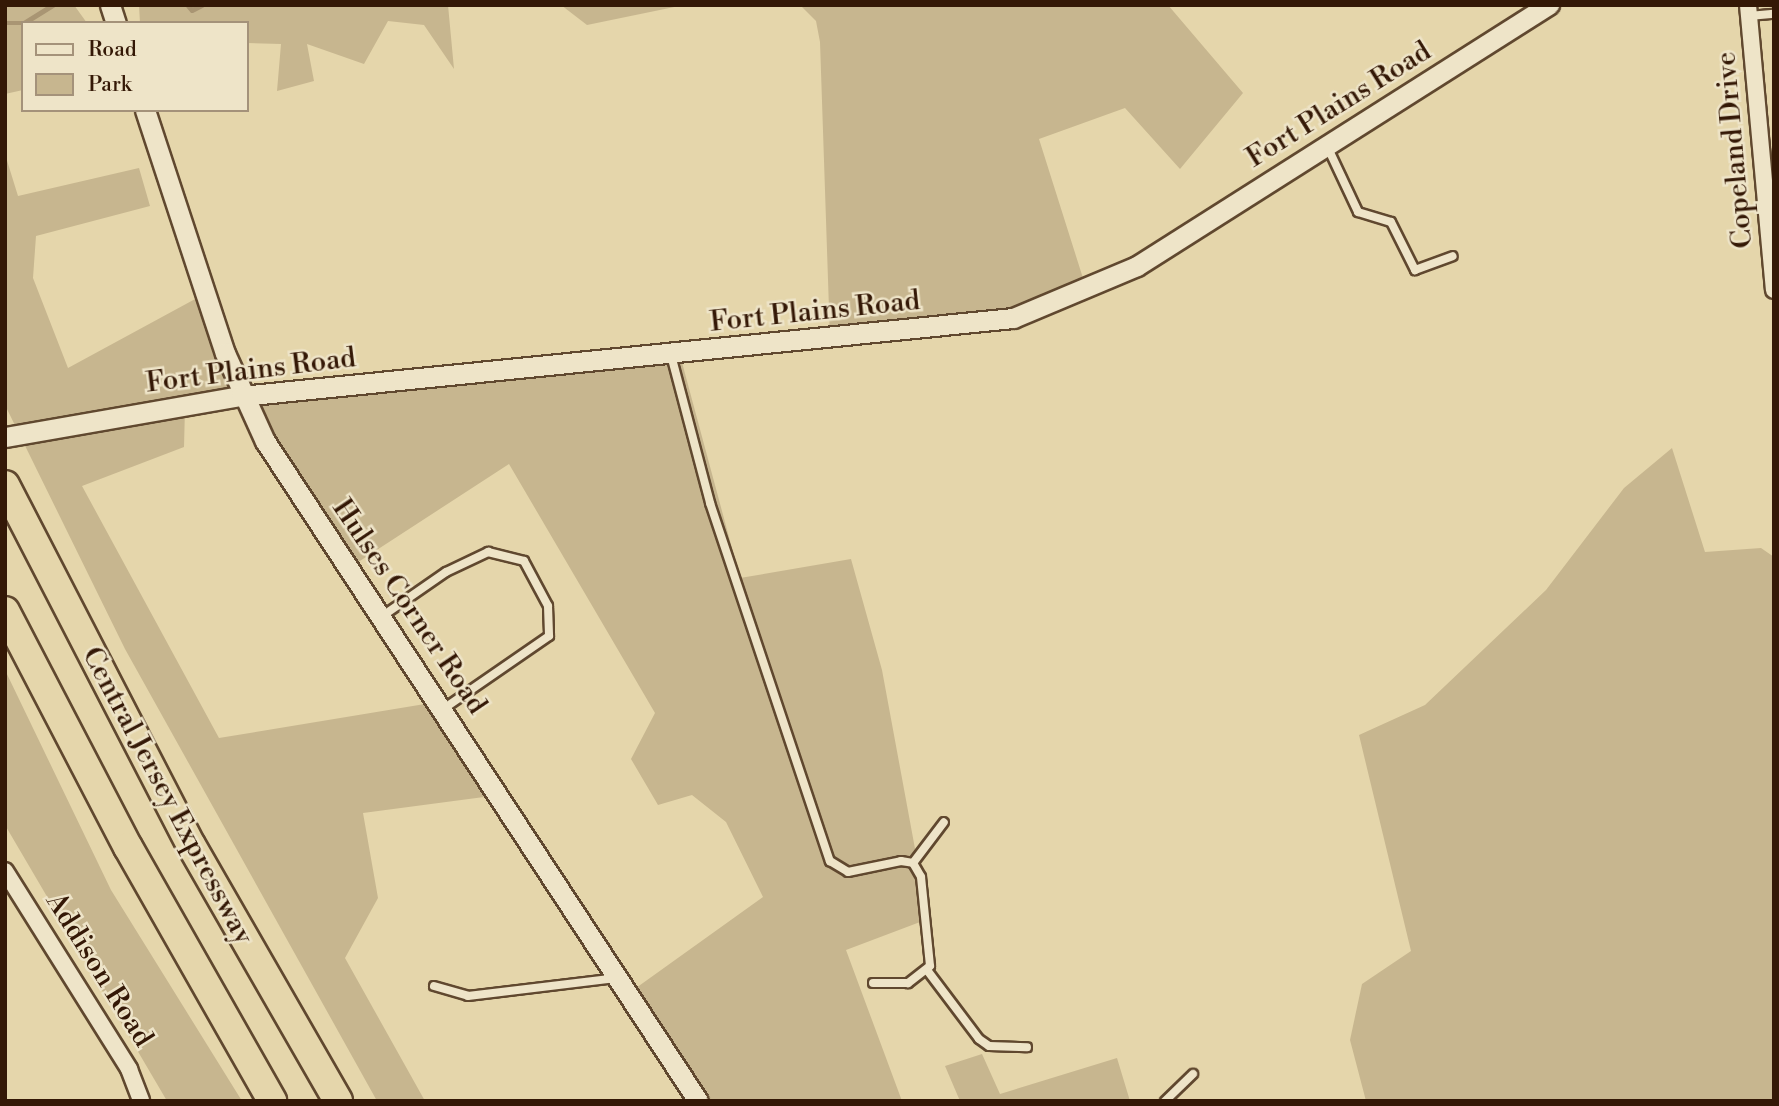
<!DOCTYPE html>
<html>
<head>
<meta charset="utf-8">
<style>
  body { margin:0 }
  #map { position:relative; width:1779px; height:1106px; overflow:hidden; background:#e5d6ab; font-family:"Libre Bodoni",serif }
  div>[style] { position:absolute }
  [style*='--x'] { left:calc(var(--x)*1px); top:calc(var(--y)*1px); width:calc(var(--w)*1px); rotate:calc(var(--a)*1deg) }
  .green>* { inset:0; background:#c7b68f }
  .stream>* { height:4.5px; margin:-2.25px; padding:0 2.25px; transform-origin:2.25px; border-radius:2.25px; background:#a99573 }
  .roads { filter:drop-shadow(2px 0 #60482f) drop-shadow(-2px 0 #60482f) drop-shadow(0 2px #60482f) drop-shadow(0 -2px #60482f) }
  .service>* { height:8px; margin:-4px; padding:0 4px; transform-origin:4px; border-radius:4px; background:#eee4c8 }
  .minor>* { height:16px; margin:-8px; padding:0 8px; transform-origin:8px; border-radius:8px; background:#eee4c8 }
  .tertiary>* { height:19px; margin:-9.5px; padding:0 9.5px; transform-origin:9.5px; border-radius:9.5px; background:#eee4c8 }
  .motorway>* { height:28px; margin:-14px; padding:0 14px; transform-origin:14px; border-radius:14px; background:#e5d6ab }
  span { translate:-50% -50%; white-space:nowrap; text-align:center; line-height:1.15; -webkit-text-stroke:5px #eee4c8; paint-order:stroke }
  .street-label { font-size:28px; color:#341806 }
  .frame { position:absolute; inset:0; border:7px solid #341806; pointer-events:none }
  .legend { position:absolute; left:21px; top:21px; width:228px; height:91px; box-sizing:border-box; background:#eee4c8; border:2px solid #a4927a; margin:0; padding:9px 12px; list-style:none; font-size:21px; color:#341806 }
  .legend li { display:flex; align-items:center; gap:14px; height:35px }
  .legend b { width:35px; border:2px solid #a4927a }
</style>
</head>
<body>
<div id="map">
  <div class="green">
    <div style="clip-path:polygon(5px 5px,74px 5px,87px 23px,23px 23px,23px 90px,5px 94px)"></div>
    <div style="clip-path:polygon(139px 5px,448px 5px,454px 69px,424px 25px,388px 21px,364px 64px,307px 44px,314px 81px,277px 91px,281px 44px,247px 43px,247px 23px,140px 23px)"></div>
    <div style="clip-path:polygon(561px 5px,684px 5px,587px 25px)"></div>
    <div style="clip-path:polygon(800px 5px,1168px 5px,1243px 93px,1180px 169px,1125px 108px,1039px 139px,1088px 294px,908px 333px,830px 339px,820px 42px,816px 21px)"></div>
    <div style="clip-path:polygon(5px 154px,18px 196px,139px 168px,150px 206px,36px 236px,33px 278px,68px 368px,197px 298px,240px 393px,680px 355px,740px 578px,851px 559px,882px 670px,928px 919px,846px 950px,902px 1101px,701px 1101px,629px 993px,763px 897px,726px 822px,692px 795px,658px 805px,631px 759px,655px 713px,509px 464px,346px 570px,235px 404px,185px 408px,184px 447px,82px 486px,219px 738px,437px 702px,499px 795px,363px 813px,378px 898px,345px 958px,425px 1101px,377px 1101px,125px 649px,5px 405px)"></div>
    <div style="clip-path:polygon(1672px 448px,1705px 552px,1761px 548px,1774px 557px,1774px 1101px,1366px 1101px,1350px 1040px,1362px 984px,1411px 951px,1359px 735px,1425px 705px,1546px 590px,1624px 488px)"></div>
    <div style="clip-path:polygon(5px 670px,111px 890px,242px 1101px,167px 1101px,5px 825px)"></div>
    <div style="clip-path:polygon(982px 1054px,1000px 1094px,1117px 1058px,1130px 1101px,960px 1101px,945px 1066px)"></div>
  </div>
  <div class="stream">
    <div style="--x:188;--y:5;--w:6;--a:51"></div>
    <div style="--x:192;--y:10;--w:11;--a:-27"></div>
    <div style="--x:5;--y:23;--w:18;--a:0"></div>
    <div style="--x:24;--y:23;--w:34;--a:-32"></div>
  </div>
  <div class="roads">
    <div class="service">
      <div style="--x:1749;--y:16;--w:25;--a:-5"></div>
      <div style="--x:1327;--y:146;--w:73;--a:64.8"></div>
      <div style="--x:1358;--y:212;--w:34;--a:17"></div>
      <div style="--x:1391;--y:222;--w:54;--a:63.4"></div>
      <div style="--x:1415;--y:270;--w:40;--a:-20.2"></div>
      <div style="--x:671;--y:355;--w:153;--a:75.2"></div>
      <div style="--x:710;--y:503;--w:378;--a:71.5"></div>
      <div style="--x:830;--y:861;--w:21;--a:31"></div>
      <div style="--x:848;--y:872;--w:54;--a:-11.7"></div>
      <div style="--x:901;--y:861;--w:12;--a:9"></div>
      <div style="--x:913;--y:863;--w:16;--a:60"></div>
      <div style="--x:921;--y:877;--w:89;--a:84.2"></div>
      <div style="--x:930;--y:966;--w:28;--a:142"></div>
      <div style="--x:908;--y:983;--w:35;--a:180"></div>
      <div style="--x:381;--y:617;--w:79;--a:-34.7"></div>
      <div style="--x:446;--y:572;--w:47;--a:-25.5"></div>
      <div style="--x:488;--y:552;--w:37;--a:14"></div>
      <div style="--x:524;--y:561;--w:51;--a:61.9"></div>
      <div style="--x:548;--y:606;--w:30;--a:88"></div>
      <div style="--x:549;--y:636;--w:129;--a:145.4"></div>
      <div style="--x:913;--y:863;--w:51;--a:-52.9"></div>
      <div style="--x:927;--y:970;--w:86;--a:53"></div>
      <div style="--x:979;--y:1039;--w:12;--a:35"></div>
      <div style="--x:989;--y:1046;--w:38;--a:2"></div>
      <div style="--x:434;--y:986;--w:35;--a:16"></div>
      <div style="--x:468;--y:996;--w:149;--a:-6.9"></div>
      <div style="--x:1165;--y:1101;--w:39;--a:-44"></div>
    </div>
    <div class="minor">
      <div style="--x:1748;--y:5;--w:286;--a:84.8"></div>
      <div style="--x:5;--y:871;--w:234;--a:57.9"></div>
      <div style="--x:129;--y:1069;--w:34;--a:69"></div>
    </div>
    <div class="tertiary">
      <div style="--x:110;--y:5;--w:19;--a:72"></div>
      <div style="--x:145;--y:110;--w:256;--a:71.8"></div>
      <div style="--x:225;--y:353;--w:97;--a:65.6"></div>
      <div style="--x:265;--y:441;--w:789;--a:56.73"></div>
      <div style="--x:5;--y:437;--w:240;--a:-9.9"></div>
      <div style="--x:241;--y:396;--w:776;--a:-5.77"></div>
      <div style="--x:1013;--y:318;--w:134;--a:-22.8"></div>
      <div style="--x:1137;--y:266;--w:488;--a:-32.4"></div>
    </div>
    <div class="motorway">
      <div style="--x:5;--y:485;--w:405;--a:62.7"></div>
      <div style="--x:191;--y:845;--w:295;--a:60.1"></div>
      <div style="--x:5;--y:611;--w:266;--a:62.5"></div>
      <div style="--x:128;--y:847;--w:292;--a:60.4"></div>
    </div>
  </div>
  <div class="street-label">
    <span style="left:1339px;top:105px;rotate:-32deg">Fort Plains Road</span>
    <span style="left:1735px;top:150px;rotate:-95deg">Copeland Drive</span>
    <span style="left:815px;top:312px;rotate:-6deg">Fort Plains Road</span>
    <span style="left:251px;top:371px;rotate:-7deg">Fort Plains Road</span>
    <span style="left:409px;top:607px;rotate:56deg">Hulses Corner Road</span>
    <span style="left:167px;top:796px;rotate:62deg">Central Jersey Expressway</span>
    <span style="left:99px;top:970px;rotate:58deg">Addison Road</span>
  </div>
  <div class="frame"></div>
  <ul class="legend">
  <li><b style="height:9px;background:#eee4c8"></b>Road</li>
  <li><b style="height:19px;background:#c7b68f"></b>Park</li>
  </ul>
</div>
</body>
</html>
